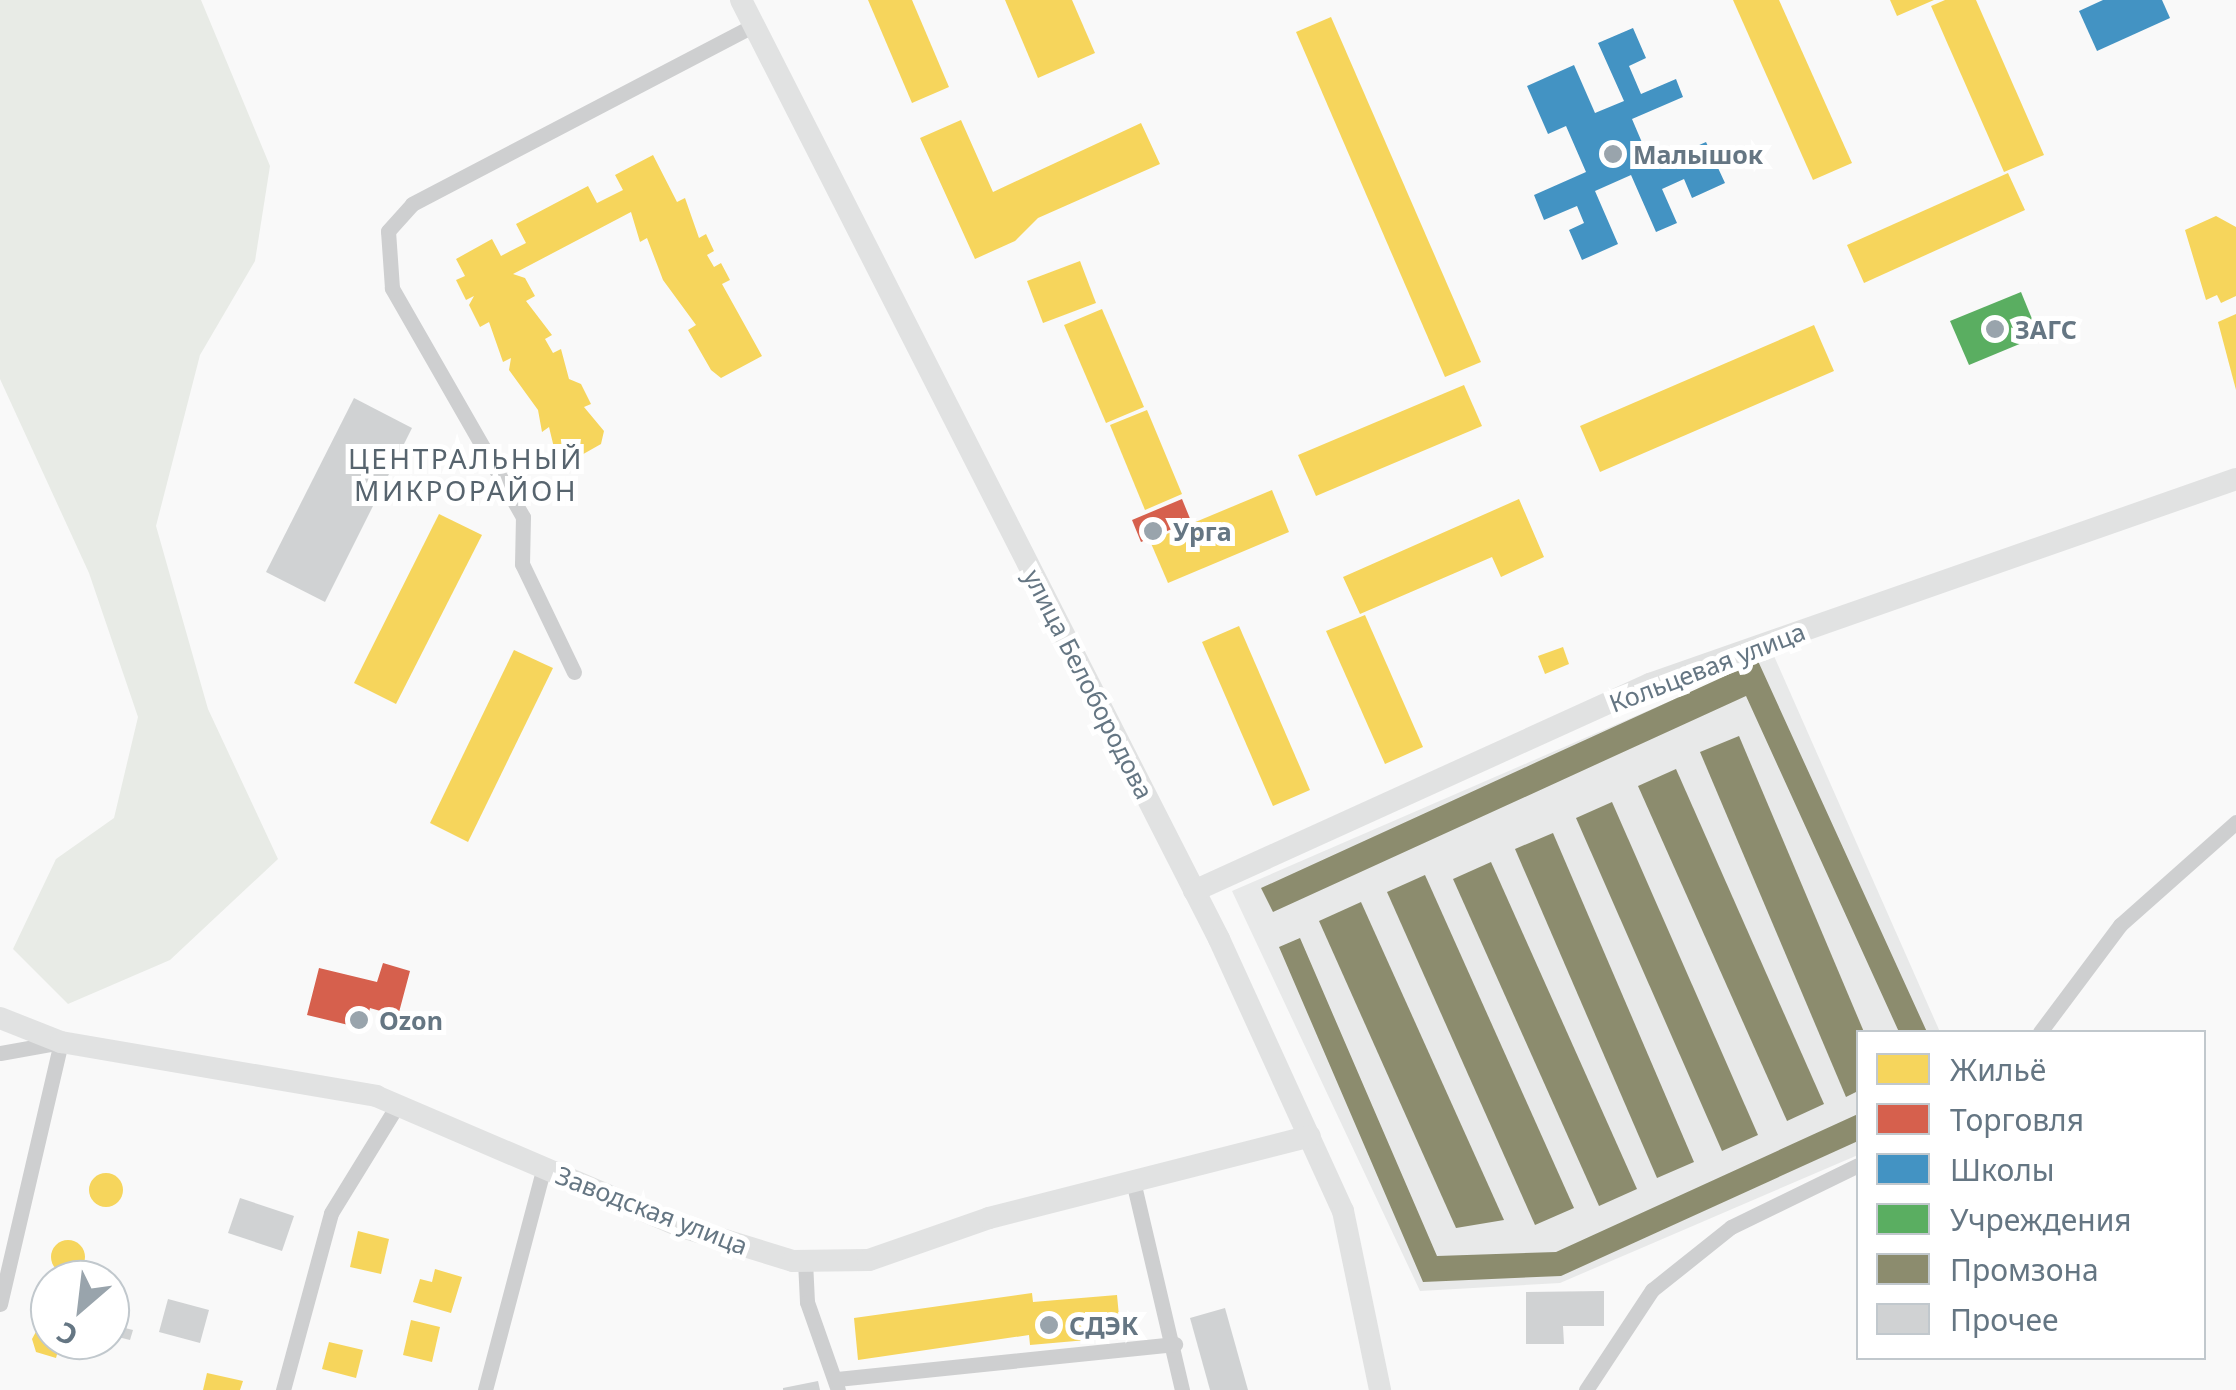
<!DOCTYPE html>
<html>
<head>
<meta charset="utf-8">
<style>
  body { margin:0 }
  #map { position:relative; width:2236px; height:1390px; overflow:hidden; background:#f9f9f9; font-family:"Noto Sans",sans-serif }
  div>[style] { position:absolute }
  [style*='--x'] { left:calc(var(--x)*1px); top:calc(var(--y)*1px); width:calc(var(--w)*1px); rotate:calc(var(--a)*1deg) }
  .built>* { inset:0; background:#e8e9e9 }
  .green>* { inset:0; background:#e8ebe6 }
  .homes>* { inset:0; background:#f6d55c }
  .round { border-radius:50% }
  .shops>* { inset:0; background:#d6604d }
  .schools>* { inset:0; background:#4393c3 }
  .public>* { inset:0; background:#5aae61 }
  .industry>* { inset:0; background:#8c8c6e }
  .building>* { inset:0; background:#d0d2d3 }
  .street>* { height:15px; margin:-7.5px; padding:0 7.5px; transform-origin:7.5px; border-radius:7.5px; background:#cecfd0 }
  .secondary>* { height:22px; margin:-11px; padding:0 11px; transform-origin:11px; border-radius:11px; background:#e1e2e2 }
  .dots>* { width:28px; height:28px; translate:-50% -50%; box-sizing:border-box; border:5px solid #fff; border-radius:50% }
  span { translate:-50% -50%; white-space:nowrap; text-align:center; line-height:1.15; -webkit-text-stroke:10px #fff; paint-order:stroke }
  .poi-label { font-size:25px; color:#657683; font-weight:700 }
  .left { translate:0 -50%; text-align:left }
  .street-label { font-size:25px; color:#657683 }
  .neighbourhood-label { font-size:28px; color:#57646e; letter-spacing:2.5px }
  .legend { position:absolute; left:1856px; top:1030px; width:350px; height:330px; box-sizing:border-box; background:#fff; border:2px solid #c1c8cd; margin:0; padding:12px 18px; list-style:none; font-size:30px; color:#657683 }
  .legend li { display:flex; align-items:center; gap:20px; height:50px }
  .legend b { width:50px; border:2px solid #c1c8cd }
  .north { position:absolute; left:30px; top:1260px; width:100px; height:100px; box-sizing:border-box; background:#fff; border:2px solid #c1c8cd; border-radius:50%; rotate:208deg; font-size:28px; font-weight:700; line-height:40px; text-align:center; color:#657683 }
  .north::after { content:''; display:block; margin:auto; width:35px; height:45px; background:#99a4ac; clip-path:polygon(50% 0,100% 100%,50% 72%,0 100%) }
</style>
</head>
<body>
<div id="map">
  <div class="built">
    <div style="clip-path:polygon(1774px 656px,1940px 1032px,1858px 1032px,1858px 1155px,1560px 1283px,1420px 1291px,1232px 891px)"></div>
  </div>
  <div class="green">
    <div style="clip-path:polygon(0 0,201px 0,270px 166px,255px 261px,200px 355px,156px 526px,208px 709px,278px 859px,170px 960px,68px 1004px,13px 949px,56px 859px,114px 818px,138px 717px,89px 573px,0 379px)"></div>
  </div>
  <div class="homes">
    <div style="clip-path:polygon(868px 0,912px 0,949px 87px,912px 103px)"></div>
    <div style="clip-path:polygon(1005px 0,1072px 0,1095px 53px,1038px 78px)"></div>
    <div style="clip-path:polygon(1733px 0,1779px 0,1852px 163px,1813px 180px)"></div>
    <div style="clip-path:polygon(1890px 0,1934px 0,1897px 16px)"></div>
    <div style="clip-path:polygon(1945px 0,1976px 0,2044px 155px,2004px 172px,1931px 6px)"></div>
    <div style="clip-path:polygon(1331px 17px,1481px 362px,1445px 377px,1296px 32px)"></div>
    <div style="clip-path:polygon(961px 120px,993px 192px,1141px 123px,1160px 164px,1038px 218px,1015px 241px,975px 259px,920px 138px)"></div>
    <div style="clip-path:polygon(653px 155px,677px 202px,685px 198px,699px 238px,706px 234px,714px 251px,707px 255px,714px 267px,721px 263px,730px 280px,722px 284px,762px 356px,721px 378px,711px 370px,688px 330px,696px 325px,663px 280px,647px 238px,640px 242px,631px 212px,513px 274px,525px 278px,535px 296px,526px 301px,552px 335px,545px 339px,553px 353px,561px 349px,569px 379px,581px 384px,591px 404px,584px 407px,604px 431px,601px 444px,571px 461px,566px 451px,556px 456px,549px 427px,542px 432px,538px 410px,509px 370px,511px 358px,503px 362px,489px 322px,480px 327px,469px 305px,474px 296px,466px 300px,456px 280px,465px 276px,456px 259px,492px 239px,501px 256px,526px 243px,516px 224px,588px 186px,597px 203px,623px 190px,615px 175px)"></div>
    <div style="clip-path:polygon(2008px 173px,2025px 210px,1864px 283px,1847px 245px)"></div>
    <div style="clip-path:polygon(2216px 216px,2236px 227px,2236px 296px,2221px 303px,2217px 295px,2206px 300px,2185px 230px)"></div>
    <div style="clip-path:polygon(1080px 261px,1096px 303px,1043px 323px,1027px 281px)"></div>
    <div style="clip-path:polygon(1102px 309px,1144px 407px,1106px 423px,1064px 325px)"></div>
    <div style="clip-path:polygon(2236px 314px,2236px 390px,2218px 322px)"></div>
    <div style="clip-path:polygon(1814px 325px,1834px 371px,1600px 472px,1580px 426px)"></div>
    <div style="clip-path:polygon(1464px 385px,1482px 426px,1316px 496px,1298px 455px)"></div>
    <div style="clip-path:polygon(1147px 410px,1182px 494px,1145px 510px,1110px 425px)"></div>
    <div style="clip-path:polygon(1272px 490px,1289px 532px,1168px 583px,1150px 541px)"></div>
    <div style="clip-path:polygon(1519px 499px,1544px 557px,1501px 577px,1492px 557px,1360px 614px,1343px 577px)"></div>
    <div style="clip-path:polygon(439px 514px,482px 535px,396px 704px,354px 683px)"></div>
    <div style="clip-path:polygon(1365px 615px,1423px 747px,1385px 764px,1326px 631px)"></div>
    <div style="clip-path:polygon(1239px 626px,1310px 790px,1273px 806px,1202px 642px)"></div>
    <div style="clip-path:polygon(1563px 647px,1569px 664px,1545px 674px,1538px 656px)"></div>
    <div style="clip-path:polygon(514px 650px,553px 668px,468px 842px,430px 823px)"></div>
    <div class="round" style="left:89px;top:1173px;width:34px;height:34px"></div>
    <div style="clip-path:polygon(358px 1231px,389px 1239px,381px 1274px,350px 1267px)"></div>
    <div class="round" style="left:51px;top:1240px;width:34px;height:34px"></div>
    <div style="clip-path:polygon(435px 1269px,462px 1277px,451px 1313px,413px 1302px,420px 1279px,432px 1282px)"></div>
    <div style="clip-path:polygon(1032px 1293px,1033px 1302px,1117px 1295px,1121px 1337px,1030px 1345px,1029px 1335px,858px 1360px,854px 1318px)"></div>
    <div style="clip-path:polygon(44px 1317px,50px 1340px,61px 1340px,56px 1358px,36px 1352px,32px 1339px)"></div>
    <div style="clip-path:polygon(411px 1320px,440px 1327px,432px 1362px,403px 1355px)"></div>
    <div style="clip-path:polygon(329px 1342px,363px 1350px,356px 1378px,322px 1369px)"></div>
    <div style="clip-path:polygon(207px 1373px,243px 1381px,240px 1390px,203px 1390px)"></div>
  </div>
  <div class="shops">
    <div style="clip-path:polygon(1182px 499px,1191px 521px,1141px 542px,1132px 520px)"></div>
    <div style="clip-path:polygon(383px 963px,410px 971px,398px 1016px,370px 1008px,365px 1029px,307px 1015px,319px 968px,377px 982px)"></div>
  </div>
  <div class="schools">
    <div style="clip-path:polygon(2103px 0,2162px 0,2170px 18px,2097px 51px,2079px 11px)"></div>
    <div style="clip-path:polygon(1633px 28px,1646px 58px,1629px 66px,1641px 94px,1676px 79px,1683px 97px,1632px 119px,1652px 166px,1706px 142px,1725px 183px,1692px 198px,1684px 179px,1662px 189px,1677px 223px,1656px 232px,1631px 175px,1595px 191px,1618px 244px,1582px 260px,1569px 230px,1584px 223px,1577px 206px,1544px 220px,1534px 195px,1586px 172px,1566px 126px,1548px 134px,1527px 86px,1574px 65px,1595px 113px,1624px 101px,1598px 43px)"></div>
  </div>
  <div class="public">
    <div style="clip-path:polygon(2021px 292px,2039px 336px,1969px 365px,1950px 321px)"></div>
  </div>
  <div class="industry">
    <div style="clip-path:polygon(1758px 661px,1927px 1032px,1899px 1032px,1746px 696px,1273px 912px,1261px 888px)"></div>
    <div style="clip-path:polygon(1739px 736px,1864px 1032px,1858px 1091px,1846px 1097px,1700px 752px)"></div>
    <div style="clip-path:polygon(1676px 769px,1824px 1104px,1787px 1121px,1638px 786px)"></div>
    <div style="clip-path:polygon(1612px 802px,1758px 1135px,1722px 1151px,1576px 818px)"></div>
    <div style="clip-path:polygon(1553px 833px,1694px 1162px,1657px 1178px,1515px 849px)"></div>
    <div style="clip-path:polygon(1491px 862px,1637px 1189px,1599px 1206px,1453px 879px)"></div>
    <div style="clip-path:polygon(1425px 875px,1574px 1208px,1535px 1225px,1387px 892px)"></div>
    <div style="clip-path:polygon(1361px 902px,1504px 1220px,1456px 1228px,1319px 921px)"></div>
    <div style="clip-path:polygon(1300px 938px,1437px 1256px,1556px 1252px,1858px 1114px,1858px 1141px,1561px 1276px,1423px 1282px,1279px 947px)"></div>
  </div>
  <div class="building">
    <div style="clip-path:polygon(354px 398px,412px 428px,325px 602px,266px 572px)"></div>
    <div style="clip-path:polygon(240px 1198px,294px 1216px,282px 1251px,228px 1233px)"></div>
    <div style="clip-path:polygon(1604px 1291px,1604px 1326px,1563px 1326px,1564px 1344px,1526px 1344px,1526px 1292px)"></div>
    <div style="clip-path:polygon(168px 1299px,209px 1310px,200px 1343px,159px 1332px)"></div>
    <div style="clip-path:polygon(1225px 1308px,1248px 1390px,1210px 1390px,1190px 1318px)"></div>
    <div style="clip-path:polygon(117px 1326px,133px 1330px,130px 1340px,114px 1336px)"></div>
    <div style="clip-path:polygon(818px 1381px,820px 1390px,783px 1390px,783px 1388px)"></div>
  </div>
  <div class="street">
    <div style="--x:574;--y:672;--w:120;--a:-115.7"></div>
    <div style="--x:522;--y:564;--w:47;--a:-88.8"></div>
    <div style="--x:523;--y:517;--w:264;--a:-119.8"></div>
    <div style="--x:392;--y:288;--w:57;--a:-94"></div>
    <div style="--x:388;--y:231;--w:36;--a:-48"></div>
    <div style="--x:412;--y:204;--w:386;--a:-27.6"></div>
    <div style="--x:2040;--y:1032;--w:134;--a:-53.2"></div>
    <div style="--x:2120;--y:925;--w:155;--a:-41.6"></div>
    <div style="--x:0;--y:1053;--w:62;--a:-10.2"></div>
    <div style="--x:61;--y:1042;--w:269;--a:103.1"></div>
    <div style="--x:1133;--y:1181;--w:215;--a:76.8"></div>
    <div style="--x:805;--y:1261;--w:41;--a:87.2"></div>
    <div style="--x:807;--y:1302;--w:93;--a:70.6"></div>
    <div style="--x:837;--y:1379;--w:340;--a:-5.9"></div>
    <div style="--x:283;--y:1390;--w:183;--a:-74.8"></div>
    <div style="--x:331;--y:1213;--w:128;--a:-58.4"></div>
    <div style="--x:485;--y:1390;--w:231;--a:-75.2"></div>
    <div style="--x:1586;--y:1390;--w:120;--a:-56.6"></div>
    <div style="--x:1652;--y:1290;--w:101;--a:-38.6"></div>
    <div style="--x:1731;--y:1227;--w:141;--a:-26"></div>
  </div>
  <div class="secondary">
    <div style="--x:741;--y:0;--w:1054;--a:63.02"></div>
    <div style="--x:1219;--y:939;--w:299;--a:65.5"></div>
    <div style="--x:1343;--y:1211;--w:183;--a:78.3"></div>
    <div style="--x:1194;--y:891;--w:501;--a:-24.42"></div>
    <div style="--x:1650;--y:684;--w:621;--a:-19.28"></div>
    <div style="--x:0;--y:1018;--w:66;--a:21.5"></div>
    <div style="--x:61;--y:1042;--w:320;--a:9.7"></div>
    <div style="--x:376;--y:1096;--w:333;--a:23.2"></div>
    <div style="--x:682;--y:1227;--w:116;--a:17"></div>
    <div style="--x:793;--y:1261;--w:76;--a:-0.8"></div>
    <div style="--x:869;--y:1260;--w:127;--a:-19.3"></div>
    <div style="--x:989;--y:1218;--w:331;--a:-14.3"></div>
  </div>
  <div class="dots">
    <div style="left:1613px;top:154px;background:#99a4ac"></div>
    <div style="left:1995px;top:329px;background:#99a4ac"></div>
    <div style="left:1153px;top:531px;background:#99a4ac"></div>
    <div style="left:359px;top:1020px;background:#99a4ac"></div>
    <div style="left:1049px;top:1325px;background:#99a4ac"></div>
  </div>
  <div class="poi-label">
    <span class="left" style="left:1633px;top:154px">Малышок</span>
    <span class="left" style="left:2015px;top:329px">ЗАГС</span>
    <span class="left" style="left:1173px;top:531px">Урга</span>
    <span class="left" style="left:379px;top:1020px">Ozon</span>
    <span class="left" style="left:1069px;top:1325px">СДЭК</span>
  </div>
  <div class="street-label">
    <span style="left:1707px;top:667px;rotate:-21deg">Кольцевая улица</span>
    <span style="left:1089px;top:684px;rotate:63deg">улица Белобородова</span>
    <span style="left:652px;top:1210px;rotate:21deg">Заводская улица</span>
  </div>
  <div class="neighbourhood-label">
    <span style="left:466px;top:474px">ЦЕНТРАЛЬНЫЙ<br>МИКРОРАЙОН</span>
  </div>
  <ul class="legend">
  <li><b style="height:28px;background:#f6d55c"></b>Жильё</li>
  <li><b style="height:28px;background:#d6604d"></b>Торговля</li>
  <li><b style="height:28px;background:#4393c3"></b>Школы</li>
  <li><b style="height:28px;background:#5aae61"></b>Учреждения</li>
  <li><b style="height:28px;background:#8c8c6e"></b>Промзона</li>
  <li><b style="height:28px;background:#d0d2d3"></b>Прочее</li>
  </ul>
  <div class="north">С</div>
</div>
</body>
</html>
